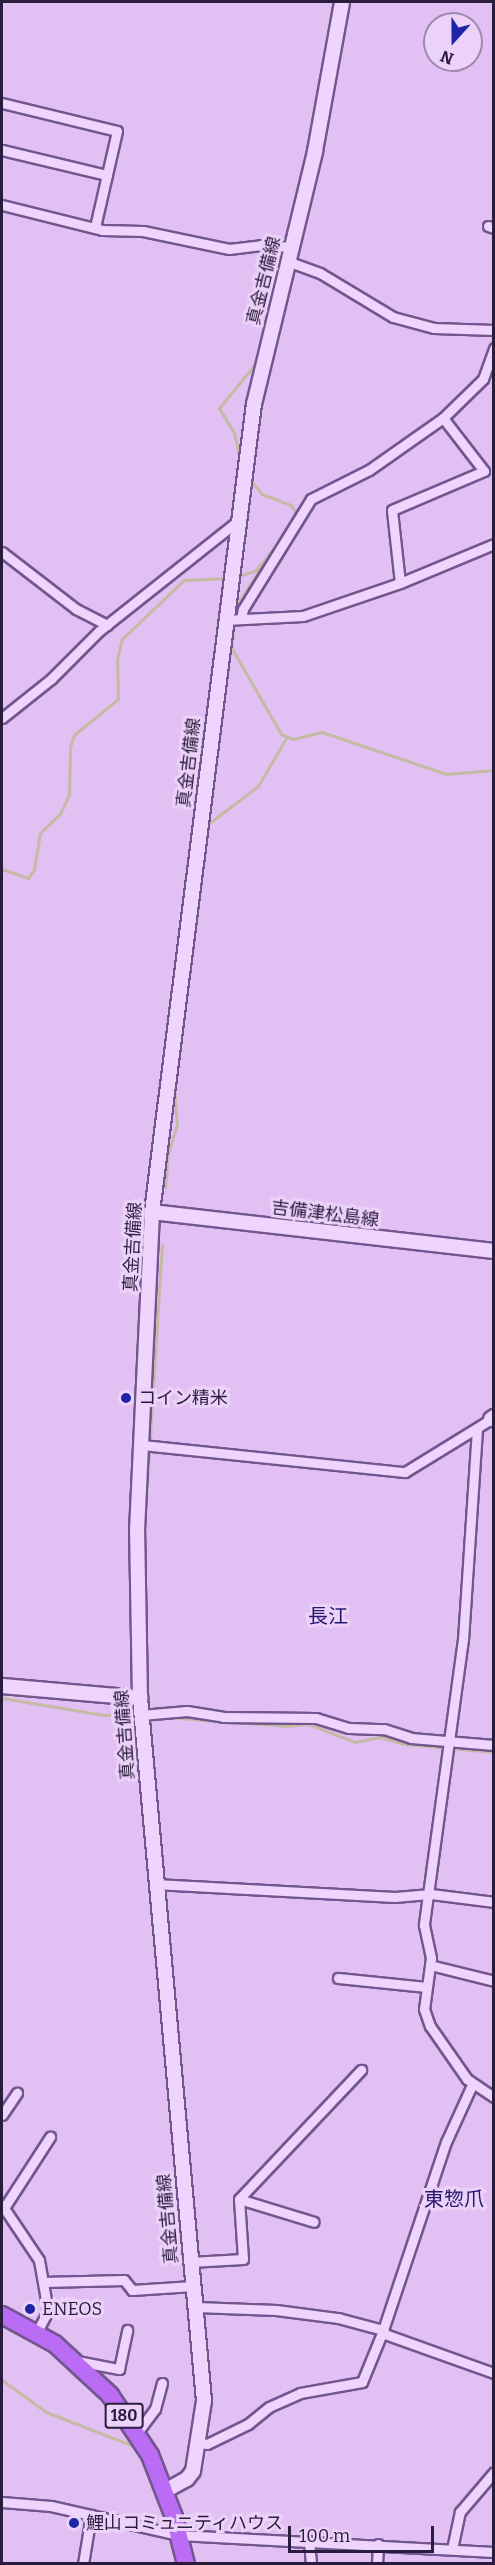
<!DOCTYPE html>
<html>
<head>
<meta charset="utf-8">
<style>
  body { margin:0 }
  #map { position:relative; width:495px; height:2565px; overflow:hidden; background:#e2c0f3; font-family:Bitter,"Noto Sans JP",serif }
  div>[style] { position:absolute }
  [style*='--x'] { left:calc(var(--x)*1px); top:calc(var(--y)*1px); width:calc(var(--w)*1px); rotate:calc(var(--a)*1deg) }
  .stream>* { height:3px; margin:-1.5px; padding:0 1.5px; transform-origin:1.5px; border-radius:1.5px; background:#c5baa3 }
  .roads { filter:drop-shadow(2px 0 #72568f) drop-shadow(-2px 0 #72568f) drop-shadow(0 2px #72568f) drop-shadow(0 -2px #72568f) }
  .minor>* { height:9px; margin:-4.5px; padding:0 4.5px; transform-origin:4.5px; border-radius:4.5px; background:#efd5fd }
  .secondary>* { height:14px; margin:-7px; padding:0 7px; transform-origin:7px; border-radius:7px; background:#efd5fd }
  .trunk>* { height:16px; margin:-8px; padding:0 8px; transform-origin:8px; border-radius:8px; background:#ba6df4 }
  .dots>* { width:16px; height:16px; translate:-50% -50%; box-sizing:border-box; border:3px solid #ecd1f9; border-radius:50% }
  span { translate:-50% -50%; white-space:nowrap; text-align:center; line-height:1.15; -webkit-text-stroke:6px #ecd1f9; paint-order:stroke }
  .shield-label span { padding:2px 4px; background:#ecd1f9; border:2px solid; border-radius:4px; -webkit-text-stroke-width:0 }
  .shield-label { font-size:16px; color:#2a1c3c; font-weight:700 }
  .street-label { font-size:18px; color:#2a1c3c }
  .poi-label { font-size:18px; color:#2a1c3c }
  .left { translate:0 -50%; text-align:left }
  .neighbourhood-label { font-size:20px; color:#26166e }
  .frame { position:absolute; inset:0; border:3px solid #2a1c3c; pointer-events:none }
  .north { position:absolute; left:423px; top:12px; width:60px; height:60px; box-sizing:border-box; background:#ecd1f9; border:2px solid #9e89ad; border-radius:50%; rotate:201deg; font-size:16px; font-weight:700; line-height:24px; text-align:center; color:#2a1c3c }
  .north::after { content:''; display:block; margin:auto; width:21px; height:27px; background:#1e24a5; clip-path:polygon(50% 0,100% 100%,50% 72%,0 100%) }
  .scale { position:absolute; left:288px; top:2526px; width:146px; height:27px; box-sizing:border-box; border:3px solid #2a1c3c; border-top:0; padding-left:8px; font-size:18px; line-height:21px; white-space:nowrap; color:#2a1c3c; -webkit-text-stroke:4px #ecd1f9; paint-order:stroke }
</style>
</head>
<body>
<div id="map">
  <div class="stream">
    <div style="--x:319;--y:92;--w:91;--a:-81.2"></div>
    <div style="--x:241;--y:465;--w:33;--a:-102"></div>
    <div style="--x:234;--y:433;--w:29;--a:-121"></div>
    <div style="--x:219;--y:408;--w:58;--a:-50.6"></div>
    <div style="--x:256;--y:363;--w:148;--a:-76"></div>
    <div style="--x:249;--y:478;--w:21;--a:51"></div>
    <div style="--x:262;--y:494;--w:31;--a:21"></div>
    <div style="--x:291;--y:505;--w:8;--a:60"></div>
    <div style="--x:295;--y:512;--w:9;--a:103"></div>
    <div style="--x:262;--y:566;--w:48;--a:123"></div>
    <div style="--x:236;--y:606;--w:41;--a:97"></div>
    <div style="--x:231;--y:647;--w:100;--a:60.1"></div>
    <div style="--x:281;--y:734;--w:13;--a:23"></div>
    <div style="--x:293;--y:739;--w:30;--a:-14"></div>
    <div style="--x:322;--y:732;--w:131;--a:18.7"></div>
    <div style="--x:446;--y:774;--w:48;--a:-4.8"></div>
    <div style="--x:236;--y:577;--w:20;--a:-18"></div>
    <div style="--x:255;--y:571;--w:35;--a:-50"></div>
    <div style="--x:2;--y:869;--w:28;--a:19"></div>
    <div style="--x:28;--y:878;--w:10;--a:-53"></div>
    <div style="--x:34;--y:870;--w:37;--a:-81"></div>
    <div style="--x:40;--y:833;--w:28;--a:-44"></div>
    <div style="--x:60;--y:814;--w:21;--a:-65"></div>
    <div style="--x:69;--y:795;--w:48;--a:-88.8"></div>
    <div style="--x:70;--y:747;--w:13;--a:-72"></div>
    <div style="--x:74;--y:735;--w:57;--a:-39.3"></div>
    <div style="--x:118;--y:699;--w:40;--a:-91.4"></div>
    <div style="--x:117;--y:659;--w:21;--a:-76"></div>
    <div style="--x:122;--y:639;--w:86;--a:-43.6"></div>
    <div style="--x:184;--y:580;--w:45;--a:-2.5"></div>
    <div style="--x:165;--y:1187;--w:33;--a:-85"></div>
    <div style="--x:168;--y:1154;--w:30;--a:-73"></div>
    <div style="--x:177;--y:1125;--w:32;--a:-95"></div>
    <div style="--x:174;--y:1093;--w:271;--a:-82.8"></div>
    <div style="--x:208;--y:824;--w:63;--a:-37.2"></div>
    <div style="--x:258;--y:786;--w:56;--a:-59.7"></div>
    <div style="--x:145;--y:1515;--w:270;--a:-86.4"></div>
    <div style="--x:2;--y:1698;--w:103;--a:9.5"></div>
    <div style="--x:104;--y:1715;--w:27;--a:-2"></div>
    <div style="--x:178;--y:1718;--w:108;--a:4.2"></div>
    <div style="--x:286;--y:1726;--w:22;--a:-5"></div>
    <div style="--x:308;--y:1724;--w:50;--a:21"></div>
    <div style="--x:355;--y:1742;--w:26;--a:-11"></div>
    <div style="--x:381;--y:1737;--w:24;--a:17"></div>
    <div style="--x:404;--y:1744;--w:90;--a:5.1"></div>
    <div style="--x:2;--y:2380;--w:54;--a:36"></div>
    <div style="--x:46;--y:2412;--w:91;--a:21.2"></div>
  </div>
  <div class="roads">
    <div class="minor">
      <div style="--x:2;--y:103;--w:118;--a:13.7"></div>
      <div style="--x:117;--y:131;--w:98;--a:102.9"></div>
      <div style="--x:2;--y:150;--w:108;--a:13.4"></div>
      <div style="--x:2;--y:205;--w:103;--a:14"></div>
      <div style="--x:102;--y:230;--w:41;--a:1.4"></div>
      <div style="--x:143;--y:231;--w:88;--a:11.8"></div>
      <div style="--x:229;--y:249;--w:32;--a:-7"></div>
      <div style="--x:261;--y:245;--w:30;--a:4"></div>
      <div style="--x:488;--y:226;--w:6;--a:18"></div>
      <div style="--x:287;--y:261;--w:35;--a:20"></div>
      <div style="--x:320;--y:273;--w:85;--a:31.1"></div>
      <div style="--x:393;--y:317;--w:42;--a:15"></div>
      <div style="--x:434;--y:328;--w:60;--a:1.9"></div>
      <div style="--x:2;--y:552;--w:93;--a:37.6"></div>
      <div style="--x:76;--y:609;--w:35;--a:27"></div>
      <div style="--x:400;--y:583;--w:73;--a:-96.3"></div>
      <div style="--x:392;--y:510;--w:100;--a:-23"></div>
      <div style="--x:484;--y:471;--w:67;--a:-127.7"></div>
      <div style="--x:241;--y:619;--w:10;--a:-79"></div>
      <div style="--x:243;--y:609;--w:129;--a:-58.3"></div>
      <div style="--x:311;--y:499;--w:65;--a:-26.6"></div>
      <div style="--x:369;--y:470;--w:90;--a:-35.1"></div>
      <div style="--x:443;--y:418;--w:56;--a:-44.3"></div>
      <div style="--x:483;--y:379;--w:33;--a:-70"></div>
      <div style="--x:225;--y:620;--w:78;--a:-2.9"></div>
      <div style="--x:303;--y:616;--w:102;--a:-18.8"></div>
      <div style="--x:400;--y:583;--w:102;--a:-22.5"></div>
      <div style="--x:2;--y:718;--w:63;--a:-38.5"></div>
      <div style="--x:51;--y:679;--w:68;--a:-45"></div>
      <div style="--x:99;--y:631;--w:177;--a:-38.4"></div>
      <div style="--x:477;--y:1429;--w:210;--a:93.8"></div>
      <div style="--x:463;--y:1639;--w:289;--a:97.8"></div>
      <div style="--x:424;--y:1925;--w:34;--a:78"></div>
      <div style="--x:431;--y:1958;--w:51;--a:97.8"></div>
      <div style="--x:424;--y:2009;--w:18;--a:71"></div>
      <div style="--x:430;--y:2026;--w:65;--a:55.1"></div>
      <div style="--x:467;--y:2079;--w:32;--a:34"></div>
      <div style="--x:142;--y:1445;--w:264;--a:5.9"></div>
      <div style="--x:405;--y:1472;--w:101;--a:-31.6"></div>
      <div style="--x:141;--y:1715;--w:46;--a:-5"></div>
      <div style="--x:187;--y:1711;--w:36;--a:9"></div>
      <div style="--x:223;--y:1717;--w:93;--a:0.6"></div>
      <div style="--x:316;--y:1718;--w:34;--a:17"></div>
      <div style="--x:349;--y:1728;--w:35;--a:2"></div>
      <div style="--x:384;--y:1729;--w:28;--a:18"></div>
      <div style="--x:411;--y:1738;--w:83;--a:4.8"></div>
      <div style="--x:155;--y:1884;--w:240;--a:3.1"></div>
      <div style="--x:395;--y:1897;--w:36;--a:-5"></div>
      <div style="--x:431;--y:1894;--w:64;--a:7.2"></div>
      <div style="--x:430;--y:1965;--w:66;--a:14"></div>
      <div style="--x:338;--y:1978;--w:89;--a:5.8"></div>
      <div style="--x:2;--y:2115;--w:27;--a:-56"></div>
      <div style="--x:239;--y:2199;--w:78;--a:17"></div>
      <div style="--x:2;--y:2205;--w:66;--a:56.1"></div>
      <div style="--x:39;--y:2260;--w:52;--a:80"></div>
      <div style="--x:48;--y:2311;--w:26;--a:118"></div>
      <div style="--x:4;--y:2208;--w:85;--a:-57.1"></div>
      <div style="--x:190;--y:2262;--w:53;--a:-3.2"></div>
      <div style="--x:243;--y:2259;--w:60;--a:-93.8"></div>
      <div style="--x:239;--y:2199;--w:178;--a:-46.6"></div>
      <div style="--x:43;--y:2282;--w:81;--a:-1.4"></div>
      <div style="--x:124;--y:2280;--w:13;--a:51"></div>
      <div style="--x:132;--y:2290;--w:61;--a:-3.8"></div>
      <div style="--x:196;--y:2307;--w:80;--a:2.1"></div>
      <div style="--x:276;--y:2310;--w:63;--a:7.4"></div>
      <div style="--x:338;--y:2318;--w:47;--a:14.9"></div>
      <div style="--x:382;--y:2333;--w:119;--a:19.7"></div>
      <div style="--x:77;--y:2361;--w:43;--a:10.8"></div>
      <div style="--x:119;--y:2369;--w:40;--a:-78"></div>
      <div style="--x:136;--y:2434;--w:31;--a:-53"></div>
      <div style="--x:155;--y:2409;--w:27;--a:-75"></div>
      <div style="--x:200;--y:2443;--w:7;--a:8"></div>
      <div style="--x:207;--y:2444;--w:46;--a:-26"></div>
      <div style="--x:248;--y:2424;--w:27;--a:-39"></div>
      <div style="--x:269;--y:2407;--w:34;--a:-24"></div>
      <div style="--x:300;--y:2393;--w:63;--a:-10.1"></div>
      <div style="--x:362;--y:2382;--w:53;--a:-67.8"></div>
      <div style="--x:382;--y:2333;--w:201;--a:-71.5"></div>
      <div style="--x:446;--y:2142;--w:63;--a:-65.5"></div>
      <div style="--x:2;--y:2502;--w:49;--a:4.7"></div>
      <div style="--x:51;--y:2506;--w:131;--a:12.8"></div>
      <div style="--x:179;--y:2535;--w:315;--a:3.1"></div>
      <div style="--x:309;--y:2541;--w:23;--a:85"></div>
      <div style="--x:452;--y:2549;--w:38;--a:-78"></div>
      <div style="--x:460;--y:2512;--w:52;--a:-49.6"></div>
      <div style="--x:83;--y:2564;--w:50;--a:-80.7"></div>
      <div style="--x:377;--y:2564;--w:20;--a:-87"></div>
    </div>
    <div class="secondary">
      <div style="--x:152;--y:1212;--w:344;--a:6.5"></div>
      <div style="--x:491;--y:1419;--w:4;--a:-34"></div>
      <div style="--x:2;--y:1686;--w:139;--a:5"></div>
      <div style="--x:165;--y:2491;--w:25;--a:-29"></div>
      <div style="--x:187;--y:2479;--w:10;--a:-53"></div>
      <div style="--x:193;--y:2471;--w:71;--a:-81.1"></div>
      <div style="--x:204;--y:2401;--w:706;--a:-95.2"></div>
      <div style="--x:140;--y:1698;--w:167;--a:-91"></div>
      <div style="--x:137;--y:1531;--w:319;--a:-87.3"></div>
      <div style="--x:152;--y:1212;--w:814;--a:-82.81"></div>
      <div style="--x:254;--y:404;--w:260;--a:-76.4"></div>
      <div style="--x:315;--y:151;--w:151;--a:-79.7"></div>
    </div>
    <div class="trunk">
      <div style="--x:2;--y:2315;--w:60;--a:28.7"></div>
      <div style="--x:55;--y:2344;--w:75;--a:42.8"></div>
      <div style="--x:110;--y:2395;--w:72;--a:56.3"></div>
      <div style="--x:150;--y:2455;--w:66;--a:68.8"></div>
      <div style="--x:174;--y:2517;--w:49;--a:75.7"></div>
    </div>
  </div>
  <div class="dots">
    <div style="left:126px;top:1398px;background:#1e24a5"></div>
    <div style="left:30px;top:2309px;background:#1e24a5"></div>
    <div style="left:74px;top:2523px;background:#1e24a5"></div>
  </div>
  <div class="shield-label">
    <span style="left:124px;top:2416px">180</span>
  </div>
  <div class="street-label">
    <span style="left:264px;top:281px;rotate:-76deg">真金吉備線</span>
    <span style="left:189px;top:763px;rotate:-83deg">真金吉備線</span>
    <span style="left:325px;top:1214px;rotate:7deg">吉備津松島線</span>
    <span style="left:133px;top:1247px;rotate:-87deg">真金吉備線</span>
    <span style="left:125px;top:1735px;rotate:-94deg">真金吉備線</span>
    <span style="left:168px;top:2219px;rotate:-95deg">真金吉備線</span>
  </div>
  <div class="poi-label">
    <span class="left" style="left:138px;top:1398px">コイン精米</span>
    <span class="left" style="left:42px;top:2309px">ENEOS</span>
    <span class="left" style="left:86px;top:2523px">鯉山コミュニティハウス</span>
  </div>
  <div class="neighbourhood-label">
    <span style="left:328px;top:1616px">長江</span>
    <span style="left:454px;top:2199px">東惣爪</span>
  </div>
  <div class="frame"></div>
  <div class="north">N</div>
  <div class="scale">100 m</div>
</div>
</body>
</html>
